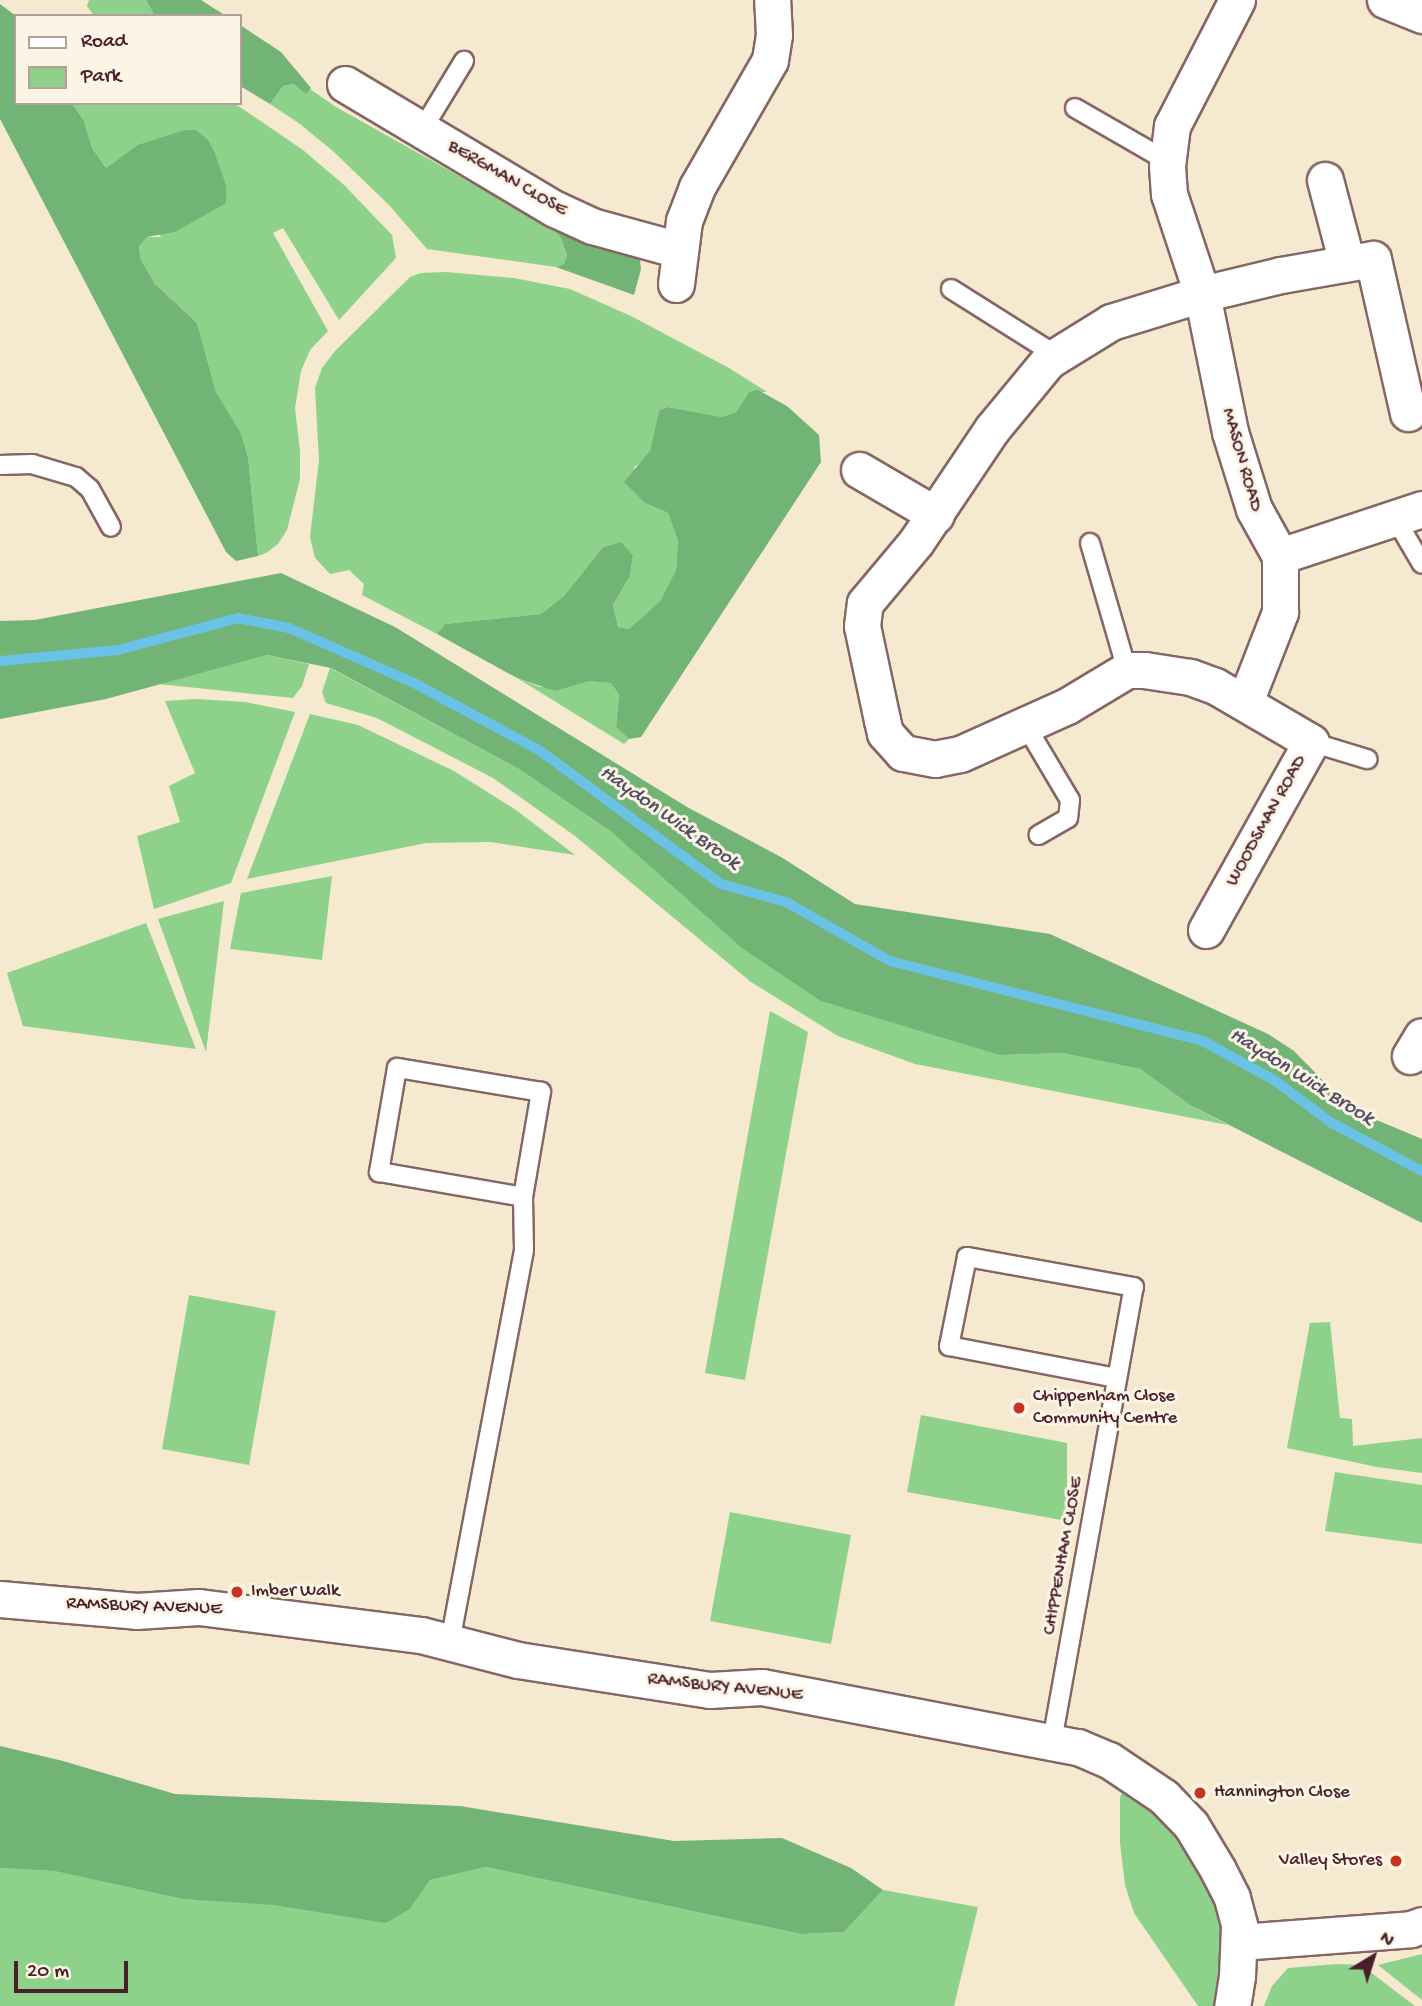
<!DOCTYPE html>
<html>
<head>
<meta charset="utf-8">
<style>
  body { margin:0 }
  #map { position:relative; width:1422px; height:2006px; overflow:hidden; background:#f5e9cf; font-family:"Gochi Hand",sans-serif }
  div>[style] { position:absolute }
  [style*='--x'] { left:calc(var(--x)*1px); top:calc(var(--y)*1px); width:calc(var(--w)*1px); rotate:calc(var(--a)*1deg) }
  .green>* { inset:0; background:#8ed18a }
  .forest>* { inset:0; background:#72b376 }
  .stream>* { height:10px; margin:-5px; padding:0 5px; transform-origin:5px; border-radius:5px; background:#6ac2e7 }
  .roads { filter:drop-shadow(2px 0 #866664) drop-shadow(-2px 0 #866664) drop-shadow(0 2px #866664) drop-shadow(0 -2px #866664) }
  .lane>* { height:18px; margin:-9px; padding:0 9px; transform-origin:9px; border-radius:9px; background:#fff }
  .street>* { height:35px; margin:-17.5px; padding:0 17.5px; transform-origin:17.5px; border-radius:17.5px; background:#fff }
  .dots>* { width:19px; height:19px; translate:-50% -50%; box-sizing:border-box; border:4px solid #fcf5e5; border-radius:50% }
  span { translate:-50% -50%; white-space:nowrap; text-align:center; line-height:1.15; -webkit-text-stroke:6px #fcf5e5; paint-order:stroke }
  .street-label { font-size:19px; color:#4a1f2b }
  .poi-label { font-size:19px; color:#4a1f2b }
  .left { translate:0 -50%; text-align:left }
  .right { translate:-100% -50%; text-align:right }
  .water-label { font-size:21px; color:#545063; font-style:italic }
  .legend { position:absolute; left:14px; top:14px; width:228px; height:91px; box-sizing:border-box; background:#fcf5e5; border:2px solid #b59f9b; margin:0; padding:9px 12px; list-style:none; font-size:21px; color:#4a1f2b }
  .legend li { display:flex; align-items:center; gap:14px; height:35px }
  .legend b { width:35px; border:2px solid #b59f9b }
  .north { position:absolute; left:1338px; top:1922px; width:70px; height:70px; -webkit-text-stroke:5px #fcf5e5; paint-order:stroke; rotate:38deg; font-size:19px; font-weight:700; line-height:28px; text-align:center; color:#4a1f2b }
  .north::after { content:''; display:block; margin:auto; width:24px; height:32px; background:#4a1f2b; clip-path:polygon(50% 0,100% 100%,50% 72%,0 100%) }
  .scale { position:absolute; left:14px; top:1961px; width:114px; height:32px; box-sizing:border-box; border:4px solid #4a1f2b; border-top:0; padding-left:9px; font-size:21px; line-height:24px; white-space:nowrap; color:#4a1f2b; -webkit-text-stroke:5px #fcf5e5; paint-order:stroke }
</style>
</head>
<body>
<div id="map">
  <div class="green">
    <div style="clip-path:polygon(89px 0,146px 0,155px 16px,94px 16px,87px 6px)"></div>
    <div style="clip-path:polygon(294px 84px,306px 93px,310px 89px,336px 107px,552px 228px,561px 238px,567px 257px,564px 264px,556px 267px,427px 249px,389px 205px,334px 152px,300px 124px,270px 104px,283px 86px)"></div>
    <div style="clip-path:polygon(72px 103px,234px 103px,303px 150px,344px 185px,392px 235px,396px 258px,339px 320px,283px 228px,273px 233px,328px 331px,310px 350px,301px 371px,295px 408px,300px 451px,300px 479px,287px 530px,278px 544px,266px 553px,258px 556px,248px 457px,241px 433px,216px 392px,197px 323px,155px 284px,141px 260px,139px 245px,147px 237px,161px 237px,123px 156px,106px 168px,92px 148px,84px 121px)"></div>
    <div style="clip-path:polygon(446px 272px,514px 278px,570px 289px,631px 316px,729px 368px,767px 392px,749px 392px,736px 412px,722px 417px,668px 407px,659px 410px,650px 451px,644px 461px,634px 467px,645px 503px,668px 513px,678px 541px,676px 570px,660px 601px,629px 629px,618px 627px,613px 605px,630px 576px,633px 555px,621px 542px,603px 547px,564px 596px,541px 614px,445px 624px,437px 634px,362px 595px,364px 584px,349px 570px,330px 574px,315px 558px,310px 537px,319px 460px,315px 388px,322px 368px,335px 351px,410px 277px,421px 273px)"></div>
    <div style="clip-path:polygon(267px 655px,309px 664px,302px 686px,293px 698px,159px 684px)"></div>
    <div style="clip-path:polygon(330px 668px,519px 769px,613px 833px,1000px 1055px,1062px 1053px,1140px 1069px,1190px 1105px,1228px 1125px,915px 1064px,838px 1036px,751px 982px,575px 836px,493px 778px,377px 718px,326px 703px,322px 692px)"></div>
    <div style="clip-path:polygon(517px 678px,540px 687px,589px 681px,611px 682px,619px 693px,616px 727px,629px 739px,624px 744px)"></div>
    <div style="clip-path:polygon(196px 699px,245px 702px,295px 712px,231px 883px,154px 909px,137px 836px,180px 822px,169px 786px,195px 773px,165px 701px)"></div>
    <div style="clip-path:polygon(310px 714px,358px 725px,454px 771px,516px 810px,575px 855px,491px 842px,426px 843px,247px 879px)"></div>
    <div style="clip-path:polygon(332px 876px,322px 960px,230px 949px,241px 893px)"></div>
    <div style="clip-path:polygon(224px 901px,206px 1052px,158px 919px)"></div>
    <div style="clip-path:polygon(146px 923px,196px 1049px,23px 1026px,7px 973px)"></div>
    <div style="clip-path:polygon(770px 1011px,808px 1032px,745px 1380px,705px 1373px)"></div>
    <div style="clip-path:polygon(189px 1295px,276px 1311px,249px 1465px,162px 1449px)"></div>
    <div style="clip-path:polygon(1330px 1322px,1340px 1418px,1352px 1419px,1353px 1446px,1422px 1438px,1422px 1473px,1377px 1467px,1287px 1448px,1310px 1323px)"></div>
    <div style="clip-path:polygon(921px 1415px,1067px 1443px,1067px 1521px,907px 1492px)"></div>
    <div style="clip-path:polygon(1335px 1472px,1422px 1485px,1422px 1544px,1325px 1531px)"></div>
    <div style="clip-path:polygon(730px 1512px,851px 1535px,831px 1644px,710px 1621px)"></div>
    <div style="clip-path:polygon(1125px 1787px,1146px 1800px,1187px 1851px,1222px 1911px,1219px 2006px,1198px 2006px,1134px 1913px,1125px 1885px,1120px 1843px,1120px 1797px)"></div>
    <div style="clip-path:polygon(486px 1867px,801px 1934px,844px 1932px,883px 1890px,978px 1907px,954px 2006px,0 2006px,0 1868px,54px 1871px,182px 1899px,410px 1909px,430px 1880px)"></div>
    <div style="clip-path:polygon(1422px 1954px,1422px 2000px,1378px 1965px)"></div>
    <div style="clip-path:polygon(1337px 1964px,1361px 1965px,1415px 2006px,1264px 2006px,1272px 1986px,1288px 1968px)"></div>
  </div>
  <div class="forest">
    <div style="clip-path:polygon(146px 0,201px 0,226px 16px,155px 16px)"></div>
    <div style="clip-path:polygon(0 4px,16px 16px,16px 103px,72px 103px,84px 121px,92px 148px,106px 168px,138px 145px,185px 130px,196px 130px,208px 140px,214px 151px,226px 185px,226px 203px,175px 232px,147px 237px,139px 246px,141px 260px,155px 284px,197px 323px,216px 392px,241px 433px,248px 457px,258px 556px,236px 561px,226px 552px,0 119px)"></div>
    <div style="clip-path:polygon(240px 25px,281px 52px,311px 88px,306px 94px,294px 84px,283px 86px,270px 104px,240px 86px)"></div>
    <div style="clip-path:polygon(552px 228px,594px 244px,639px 252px,641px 269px,634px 295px,556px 267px,564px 264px,567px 256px,561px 238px)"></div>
    <div style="clip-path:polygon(758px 390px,787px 406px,819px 435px,821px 462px,641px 737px,629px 739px,616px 727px,619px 694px,611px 683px,589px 681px,555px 691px,517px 678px,437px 634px,445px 624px,541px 614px,564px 596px,603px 547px,621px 542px,633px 555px,630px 576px,613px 605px,618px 627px,629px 629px,660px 601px,676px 570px,678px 541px,668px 513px,645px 503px,624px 482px,650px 451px,659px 410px,668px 407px,722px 417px,736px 412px,749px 392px)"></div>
    <div style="clip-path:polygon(281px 573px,395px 627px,687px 807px,781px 857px,855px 904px,1050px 934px,1268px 1034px,1294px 1051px,1341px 1099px,1367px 1116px,1422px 1139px,1422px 1223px,1190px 1105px,1140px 1069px,1062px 1053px,1000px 1055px,821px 1001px,742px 948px,613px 833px,519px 769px,331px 668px,267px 655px,106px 699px,0 719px,0 621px,35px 620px)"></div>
    <div style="clip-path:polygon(0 1746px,63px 1761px,175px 1794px,460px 1806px,674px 1841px,782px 1838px,851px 1868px,883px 1890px,844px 1932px,801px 1934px,486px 1867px,430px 1880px,410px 1909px,386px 1923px,274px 1905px,182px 1899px,54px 1871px,0 1868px)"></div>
  </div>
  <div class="stream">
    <div style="--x:0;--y:661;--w:119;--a:-5.3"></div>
    <div style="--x:118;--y:650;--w:124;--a:-14.9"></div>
    <div style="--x:238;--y:618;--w:52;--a:11.1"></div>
    <div style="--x:289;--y:628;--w:137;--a:23.7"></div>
    <div style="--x:414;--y:683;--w:142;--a:28.2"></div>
    <div style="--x:539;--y:750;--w:226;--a:36.4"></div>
    <div style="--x:721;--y:884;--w:67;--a:15.5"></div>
    <div style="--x:786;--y:902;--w:120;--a:29.6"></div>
    <div style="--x:890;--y:961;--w:323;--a:14.3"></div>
    <div style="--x:1203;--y:1041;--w:81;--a:28.8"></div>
    <div style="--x:1274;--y:1080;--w:72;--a:36.6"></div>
    <div style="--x:1332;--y:1123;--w:102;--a:28.1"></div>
  </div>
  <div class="roads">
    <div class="lane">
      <div style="--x:1075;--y:108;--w:106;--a:29.9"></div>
      <div style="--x:422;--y:130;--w:81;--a:-58.7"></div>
      <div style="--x:951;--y:289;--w:124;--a:32.2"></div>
      <div style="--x:0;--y:465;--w:32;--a:-2"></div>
      <div style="--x:32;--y:464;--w:46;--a:16.5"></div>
      <div style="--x:76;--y:477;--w:18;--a:41"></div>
      <div style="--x:90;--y:489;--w:43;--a:61.1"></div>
      <div style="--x:1395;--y:518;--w:53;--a:59.6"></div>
      <div style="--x:1090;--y:543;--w:132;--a:73.8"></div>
      <div style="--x:1026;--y:726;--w:86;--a:59.3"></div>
      <div style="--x:1070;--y:800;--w:18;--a:96"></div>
      <div style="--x:1068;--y:818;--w:34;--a:150"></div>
      <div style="--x:1311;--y:742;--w:59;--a:16.9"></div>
      <div style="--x:450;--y:1642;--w:399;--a:-79.3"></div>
      <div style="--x:524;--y:1250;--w:53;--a:-91.1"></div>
      <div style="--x:523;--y:1197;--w:107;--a:-80.3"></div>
      <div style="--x:541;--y:1092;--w:146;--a:-170.5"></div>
      <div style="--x:397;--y:1068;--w:106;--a:99.8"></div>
      <div style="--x:379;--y:1172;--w:146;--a:9.8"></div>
      <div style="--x:1052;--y:1741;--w:461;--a:-79.8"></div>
      <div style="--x:1134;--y:1287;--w:170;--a:-169.8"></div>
      <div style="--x:967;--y:1257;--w:91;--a:101.4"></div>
      <div style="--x:949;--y:1346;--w:171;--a:10.8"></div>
    </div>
    <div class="street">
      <div style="--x:1237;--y:0;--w:142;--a:117.3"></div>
      <div style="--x:1172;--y:126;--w:40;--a:97.1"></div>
      <div style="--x:1167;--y:166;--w:28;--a:86"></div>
      <div style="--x:1169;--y:194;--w:105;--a:71.7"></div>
      <div style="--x:1202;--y:294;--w:141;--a:78.5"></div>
      <div style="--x:1230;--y:432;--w:81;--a:72.7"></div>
      <div style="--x:1254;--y:509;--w:54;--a:61"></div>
      <div style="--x:1280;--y:556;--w:150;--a:-18.3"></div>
      <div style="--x:1385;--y:0;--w:40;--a:22"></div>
      <div style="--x:345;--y:84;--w:244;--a:30.8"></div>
      <div style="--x:555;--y:209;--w:41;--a:24.7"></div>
      <div style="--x:592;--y:226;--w:90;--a:15.4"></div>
      <div style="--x:1325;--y:180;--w:86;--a:75.2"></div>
      <div style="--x:676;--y:284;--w:64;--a:-82.8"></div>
      <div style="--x:684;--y:221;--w:36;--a:-69"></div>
      <div style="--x:697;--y:187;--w:146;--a:-60.1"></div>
      <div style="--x:770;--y:60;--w:25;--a:-81"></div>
      <div style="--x:774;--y:35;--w:35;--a:-93"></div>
      <div style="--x:859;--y:470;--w:89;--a:30.3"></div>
      <div style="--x:1245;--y:702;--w:97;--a:-68.7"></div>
      <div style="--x:1280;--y:612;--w:56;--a:-90"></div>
      <div style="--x:1206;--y:930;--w:215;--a:-60.8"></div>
      <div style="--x:1311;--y:742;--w:111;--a:-149.7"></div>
      <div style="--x:1215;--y:686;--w:27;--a:-160"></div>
      <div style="--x:1190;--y:677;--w:47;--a:-171.3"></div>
      <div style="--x:1144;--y:670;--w:17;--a:180"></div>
      <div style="--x:1127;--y:670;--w:70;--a:149"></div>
      <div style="--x:1067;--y:706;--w:117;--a:155.8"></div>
      <div style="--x:960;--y:754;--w:25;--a:169"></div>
      <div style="--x:935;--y:759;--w:33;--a:-169"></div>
      <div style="--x:903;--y:753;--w:27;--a:-132"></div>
      <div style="--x:885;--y:733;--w:13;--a:-103"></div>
      <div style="--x:882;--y:720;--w:96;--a:-102"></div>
      <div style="--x:862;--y:626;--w:23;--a:-83"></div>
      <div style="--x:865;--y:603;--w:80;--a:-50.1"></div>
      <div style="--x:916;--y:542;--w:136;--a:-56.1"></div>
      <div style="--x:992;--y:429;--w:88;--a:-50.5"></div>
      <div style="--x:1048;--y:361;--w:74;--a:-31.8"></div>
      <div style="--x:1111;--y:322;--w:95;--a:-17.1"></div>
      <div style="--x:1202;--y:294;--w:81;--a:-13.5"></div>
      <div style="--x:1281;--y:275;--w:93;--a:-9.9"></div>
      <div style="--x:1373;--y:259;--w:158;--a:77.2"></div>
      <div style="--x:1410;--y:1056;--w:23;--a:-59"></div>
      <div style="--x:0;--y:1599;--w:137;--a:5"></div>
      <div style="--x:136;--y:1611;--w:63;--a:-3.6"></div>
      <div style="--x:199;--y:1607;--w:224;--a:7.2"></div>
      <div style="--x:421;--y:1635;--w:100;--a:14.5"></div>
      <div style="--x:518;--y:1660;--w:194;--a:8.9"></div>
      <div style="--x:710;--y:1690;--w:52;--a:-3.3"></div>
      <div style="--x:762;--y:1687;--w:322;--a:10.8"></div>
      <div style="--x:1078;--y:1747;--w:34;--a:23"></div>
      <div style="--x:1109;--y:1760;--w:66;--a:33.9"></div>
      <div style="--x:1164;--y:1797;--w:39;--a:46"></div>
      <div style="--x:1191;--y:1825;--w:52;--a:59"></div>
      <div style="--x:1218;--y:1870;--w:31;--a:63"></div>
      <div style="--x:1232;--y:1898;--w:28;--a:75"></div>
      <div style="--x:1239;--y:1925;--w:51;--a:92.2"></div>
      <div style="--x:1237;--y:1976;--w:30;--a:99"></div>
      <div style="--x:1240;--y:1942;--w:171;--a:-4.3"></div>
      <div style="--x:1411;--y:1929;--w:12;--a:-20"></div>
    </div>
  </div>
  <div class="dots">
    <div style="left:1019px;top:1408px;background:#c8321e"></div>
    <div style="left:237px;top:1592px;background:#c8321e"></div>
    <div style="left:1200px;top:1793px;background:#c8321e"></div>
    <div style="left:1396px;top:1861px;background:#c8321e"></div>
  </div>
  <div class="street-label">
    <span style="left:507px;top:179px;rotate:30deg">BERGMAN CLOSE</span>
    <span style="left:1241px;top:460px;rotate:74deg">MASON ROAD</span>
    <span style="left:1267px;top:821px;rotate:-61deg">WOODSMAN ROAD</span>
    <span style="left:1064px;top:1556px;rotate:-80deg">CHIPPENHAM CLOSE</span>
    <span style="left:144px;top:1607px;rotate:2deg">RAMSBURY AVENUE</span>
    <span style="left:725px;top:1688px;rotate:6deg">RAMSBURY AVENUE</span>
  </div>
  <div class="poi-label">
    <span class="left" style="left:1033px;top:1408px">Chippenham Close<br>Community Centre</span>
    <span class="left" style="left:251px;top:1592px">Imber Walk</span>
    <span class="left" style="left:1214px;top:1793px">Hannington Close</span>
    <span class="right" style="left:1382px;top:1861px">Valley Stores</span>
  </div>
  <div class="water-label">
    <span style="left:669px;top:819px;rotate:35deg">Haydon Wick Brook</span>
    <span style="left:1301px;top:1078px;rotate:32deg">Haydon Wick Brook</span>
  </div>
  <ul class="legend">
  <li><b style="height:9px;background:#fff"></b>Road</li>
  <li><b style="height:19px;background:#8ed18a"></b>Park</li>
  </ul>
  <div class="north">N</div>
  <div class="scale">20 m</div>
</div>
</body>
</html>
